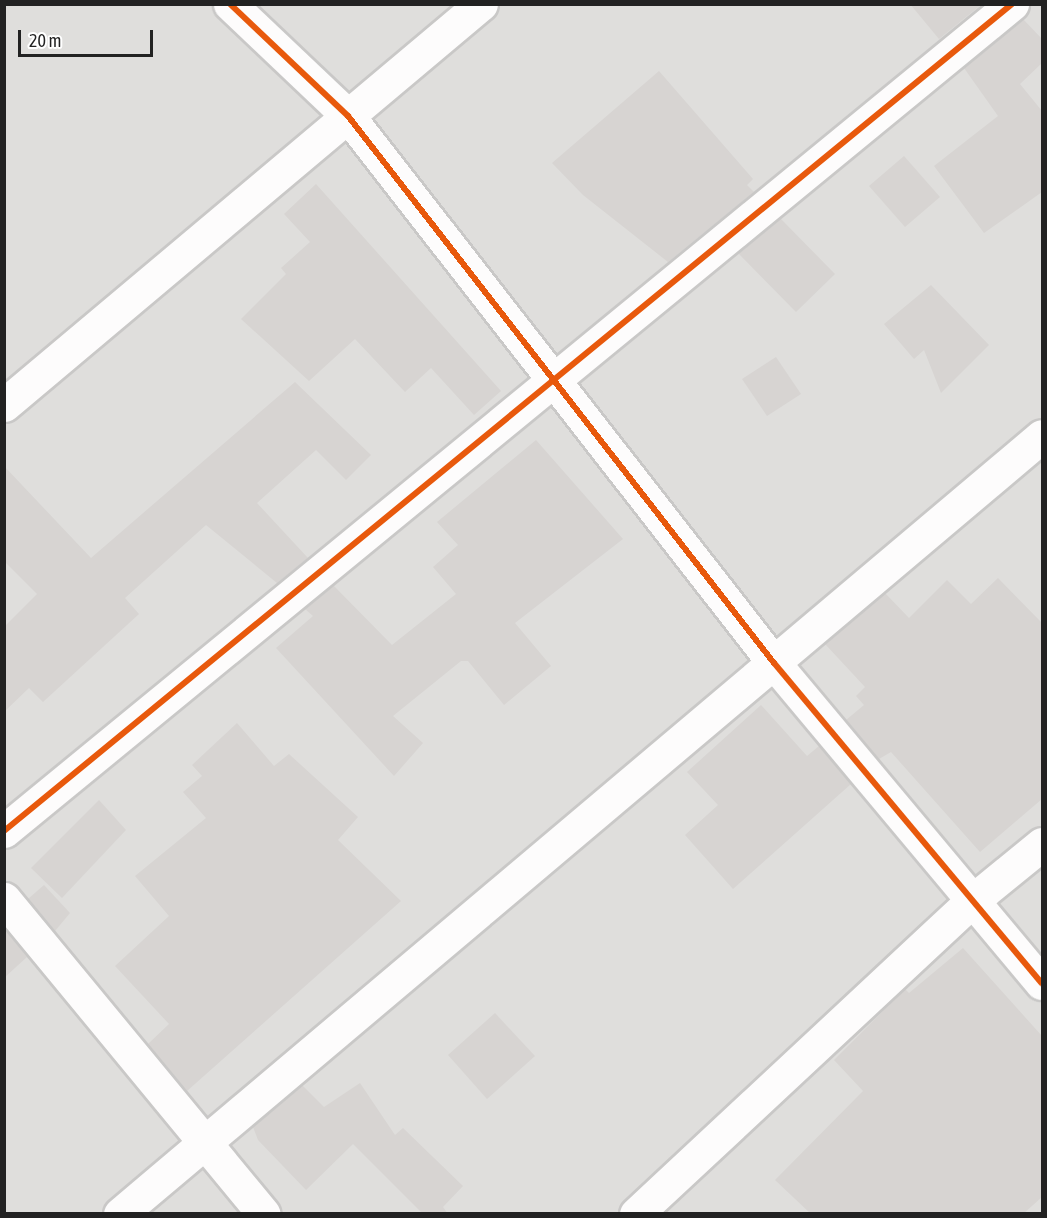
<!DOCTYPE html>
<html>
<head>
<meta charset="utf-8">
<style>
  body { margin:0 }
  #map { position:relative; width:1047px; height:1218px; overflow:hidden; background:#f0eeeb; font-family:"Asap Condensed",sans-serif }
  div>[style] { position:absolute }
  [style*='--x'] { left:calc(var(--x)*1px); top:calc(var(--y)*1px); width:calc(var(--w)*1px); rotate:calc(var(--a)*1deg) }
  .residential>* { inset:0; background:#dfdedc }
  .building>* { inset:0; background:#d7d4d2 }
  .roads { filter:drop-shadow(2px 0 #c9c8c7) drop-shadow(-2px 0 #c9c8c7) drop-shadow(0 2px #c9c8c7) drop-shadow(0 -2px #c9c8c7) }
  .minor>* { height:33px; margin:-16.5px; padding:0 16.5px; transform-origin:16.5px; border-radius:16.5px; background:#fdfcfc }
  .cycleway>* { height:6px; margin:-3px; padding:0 3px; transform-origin:3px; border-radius:3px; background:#e8590c }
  span { translate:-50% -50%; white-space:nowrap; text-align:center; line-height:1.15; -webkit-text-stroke:4.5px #fff; paint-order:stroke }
  .frame { position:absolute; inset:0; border:6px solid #222; pointer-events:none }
  .scale { position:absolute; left:18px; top:30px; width:135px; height:27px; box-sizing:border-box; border:3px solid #222; border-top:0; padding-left:8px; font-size:18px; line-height:21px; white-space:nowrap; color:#222; -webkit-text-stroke:4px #fff; paint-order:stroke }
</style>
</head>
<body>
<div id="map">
  <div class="residential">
    <div style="clip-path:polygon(5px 5px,1042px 5px,1042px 1213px,5px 1213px)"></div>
  </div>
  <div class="building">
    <div style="clip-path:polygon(910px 4px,982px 4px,939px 39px)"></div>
    <div style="clip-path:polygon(1023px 19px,1042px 39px,1042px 63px,1020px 84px,1042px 111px,1042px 192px,984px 233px,934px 166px,998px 116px,964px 68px)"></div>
    <div style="clip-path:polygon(659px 71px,753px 179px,747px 185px,754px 192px,668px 262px,583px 195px,552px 163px)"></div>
    <div style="clip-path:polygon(904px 156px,940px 197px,905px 227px,869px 186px)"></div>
    <div style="clip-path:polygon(316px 184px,501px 391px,474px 415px,431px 368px,405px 392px,355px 339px,309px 381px,241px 319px,286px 274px,281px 268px,310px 242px,284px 214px)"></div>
    <div style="clip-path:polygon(780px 218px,835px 274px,796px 312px,738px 253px)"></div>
    <div style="clip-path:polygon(931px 285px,989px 345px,941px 393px,924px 350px,914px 359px,884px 324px)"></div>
    <div style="clip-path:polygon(776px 357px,801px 394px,767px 416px,742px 379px)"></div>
    <div style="clip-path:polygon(295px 382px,371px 455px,346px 480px,316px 450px,257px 503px,308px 558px,277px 583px,206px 525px,125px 598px,139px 614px,43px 702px,29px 688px,4px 712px,4px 627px,37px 594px,4px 561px,4px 466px,91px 558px)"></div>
    <div style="clip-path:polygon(536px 440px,623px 539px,515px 623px,551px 666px,504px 705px,468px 661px,461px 661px,393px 716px,423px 743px,394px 776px,276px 648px,313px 616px,305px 609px,333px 585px,392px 645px,456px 594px,433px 567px,458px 545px,437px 522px)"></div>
    <div style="clip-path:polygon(998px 578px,1042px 623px,1042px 799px,980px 852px,891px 752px,879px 759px,846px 720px,864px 705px,856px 696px,865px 687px,825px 644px,885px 593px,909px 618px,947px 580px,971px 604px)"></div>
    <div style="clip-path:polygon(761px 705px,807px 756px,819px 746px,851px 784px,733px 889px,685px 835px,718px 805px,687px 772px)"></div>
    <div style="clip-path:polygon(237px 723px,274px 766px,289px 754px,358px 817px,338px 840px,401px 901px,187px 1091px,148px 1044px,169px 1024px,115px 966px,169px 916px,135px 876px,206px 818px,183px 792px,202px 776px,192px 765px)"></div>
    <div style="clip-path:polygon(99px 800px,126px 830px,62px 898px,31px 868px)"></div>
    <div style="clip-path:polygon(44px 885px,70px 913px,55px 931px,28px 899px)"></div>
    <div style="clip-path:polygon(4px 929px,27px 957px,4px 978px)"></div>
    <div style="clip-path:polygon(963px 948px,1042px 1036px,1042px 1197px,1023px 1214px,811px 1214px,775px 1180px,863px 1091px,834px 1060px,905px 989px,909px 993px)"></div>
    <div style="clip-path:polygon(495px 1013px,535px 1056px,487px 1099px,448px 1055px)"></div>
    <div style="clip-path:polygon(360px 1083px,395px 1135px,403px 1128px,463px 1186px,443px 1207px,448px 1214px,423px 1214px,353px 1144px,306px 1190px,258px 1140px,253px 1127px,302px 1085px,324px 1107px)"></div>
  </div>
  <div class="roads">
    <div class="minor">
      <div style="--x:230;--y:4;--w:163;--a:43.5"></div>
      <div style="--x:348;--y:116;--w:693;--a:52.09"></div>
      <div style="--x:774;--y:663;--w:417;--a:50.1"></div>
      <div style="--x:4;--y:405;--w:623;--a:-40.05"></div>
      <div style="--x:4;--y:831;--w:1304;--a:-39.37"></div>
      <div style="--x:4;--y:899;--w:408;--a:50.5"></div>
      <div style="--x:120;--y:1214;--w:1206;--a:-40.16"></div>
      <div style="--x:636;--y:1214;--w:459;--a:-43"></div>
      <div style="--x:972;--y:901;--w:90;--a:-39.2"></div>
    </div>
  </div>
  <div class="cycleway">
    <div style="--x:230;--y:4;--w:163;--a:43.5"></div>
    <div style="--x:348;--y:116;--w:693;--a:52.09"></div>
    <div style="--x:774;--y:663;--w:417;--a:50.1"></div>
    <div style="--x:4;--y:831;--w:1304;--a:-39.37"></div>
  </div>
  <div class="frame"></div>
  <div class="scale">20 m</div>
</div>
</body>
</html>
